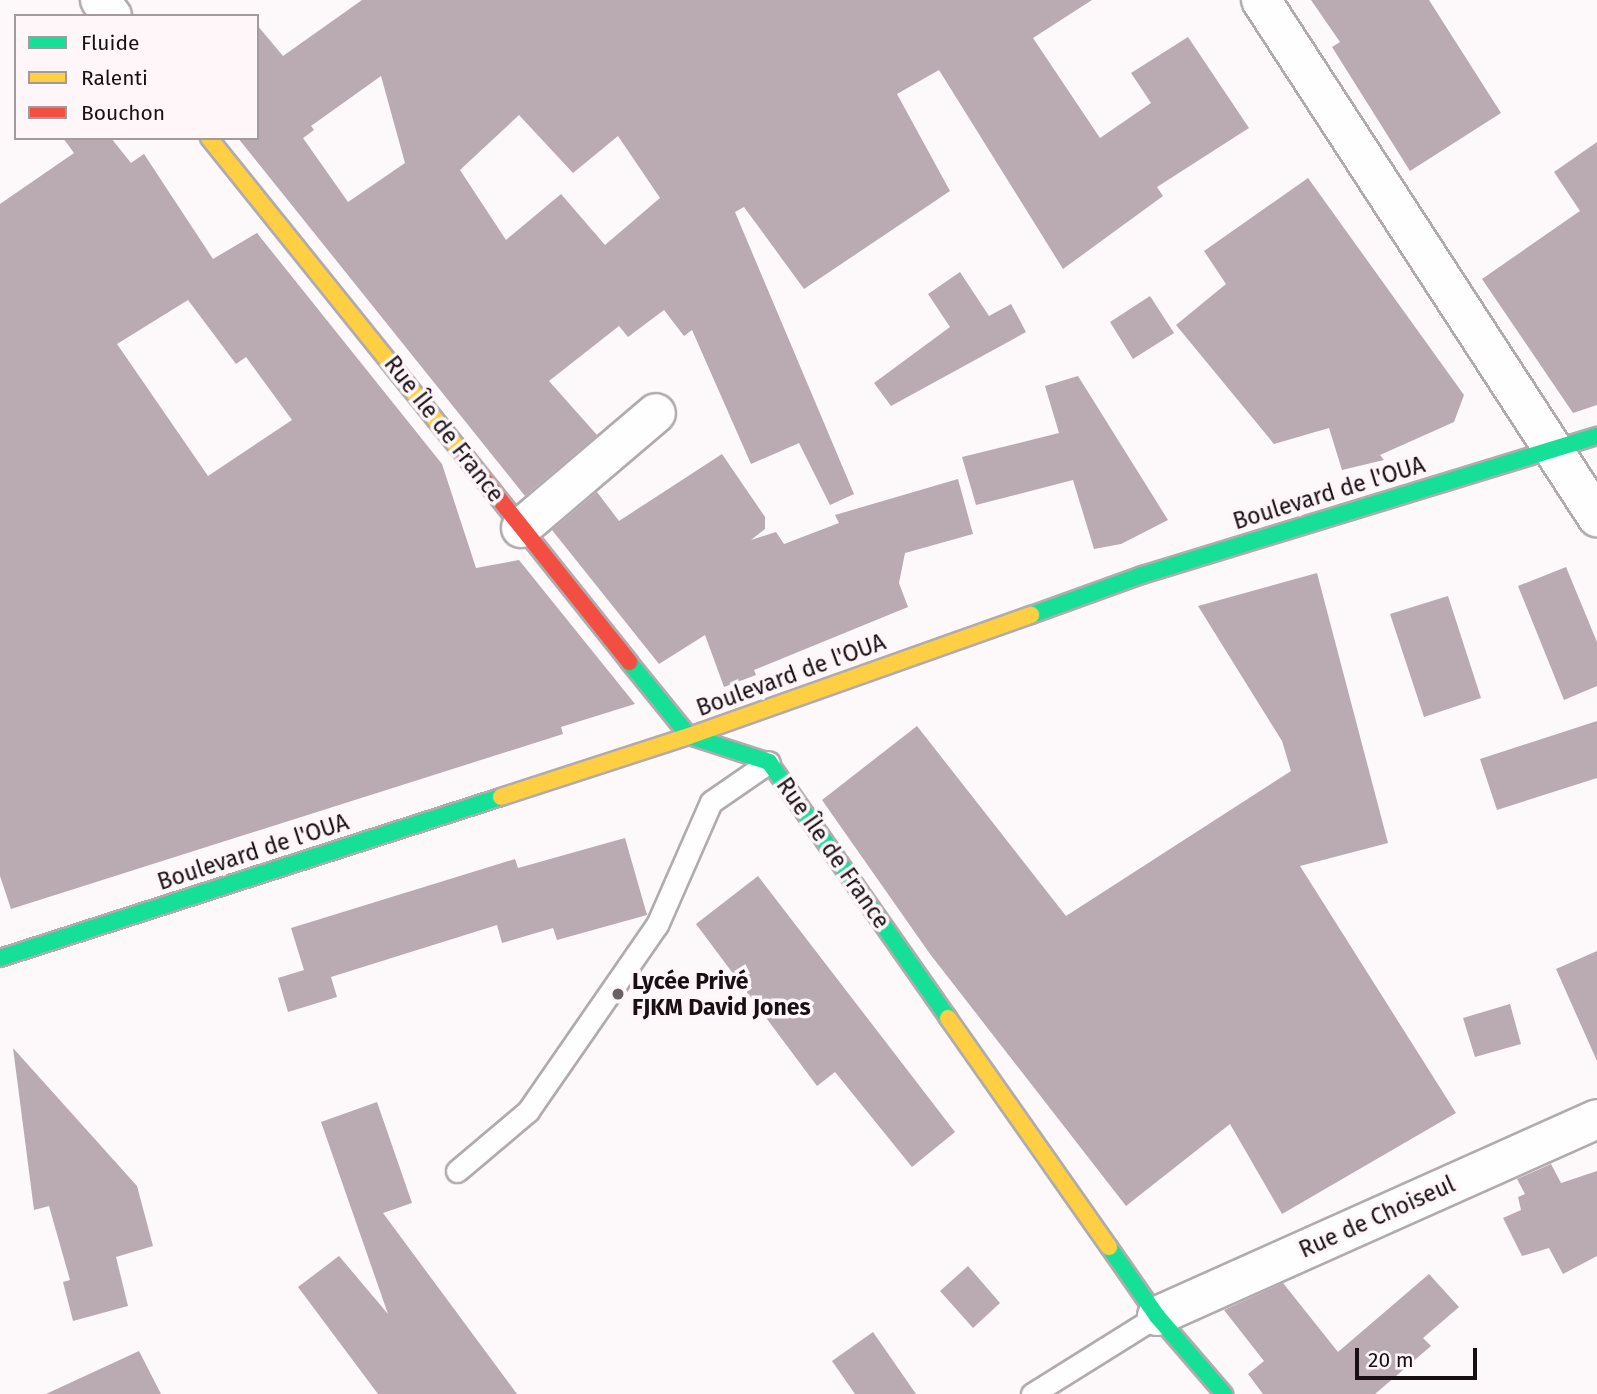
<!DOCTYPE html>
<html>
<head>
<meta charset="utf-8">
<style>
  body { margin:0 }
  #map { position:relative; width:1597px; height:1394px; overflow:hidden; background:#fdf8fa; font-family:"Fira Sans",sans-serif }
  div>[style] { position:absolute }
  [style*='--x'] { left:calc(var(--x)*1px); top:calc(var(--y)*1px); width:calc(var(--w)*1px); rotate:calc(var(--a)*1deg) }
  .building>* { inset:0; background:#baaab2 }
  .roads { filter:drop-shadow(2px 0 #b1abae) drop-shadow(-2px 0 #b1abae) drop-shadow(0 2px #b1abae) drop-shadow(0 -2px #b1abae) }
  .lane>* { height:21px; margin:-10.5px; padding:0 10.5px; transform-origin:10.5px; border-radius:10.5px; background:#fffefe }
  .street>* { height:38px; margin:-19px; padding:0 19px; transform-origin:19px; border-radius:19px; background:#fffefe }
  .fast>* { height:16px; margin:-8px; padding:0 8px; transform-origin:8px; border-radius:8px; background:#16e098 }
  .slow>* { height:16px; margin:-8px; padding:0 8px; transform-origin:8px; border-radius:8px; background:#ffcf43 }
  .jam>* { height:16px; margin:-8px; padding:0 8px; transform-origin:8px; border-radius:8px; background:#f24e42 }
  .dots>* { width:19px; height:19px; translate:-50% -50%; box-sizing:border-box; border:4px solid #fff6fa; border-radius:50% }
  span { translate:-50% -50%; white-space:nowrap; text-align:center; line-height:1.15; -webkit-text-stroke:7px #fff6fa; paint-order:stroke }
  .street-label { font-size:23px; color:#181014 }
  .poi-label { font-size:23px; color:#181014; font-weight:700 }
  .left { translate:0 -50%; text-align:left }
  .legend { position:absolute; left:14px; top:14px; width:245px; height:126px; box-sizing:border-box; background:#fff6fa; border:2px solid #a39a9e; margin:0; padding:9px 12px; list-style:none; font-size:21px; color:#181014 }
  .legend li { display:flex; align-items:center; gap:14px; height:35px }
  .legend b { width:35px; border:2px solid #a39a9e }
  .scale { position:absolute; left:1355px; top:1348px; width:122px; height:32px; box-sizing:border-box; border:4px solid #181014; border-top:0; padding-left:9px; font-size:21px; line-height:24px; white-space:nowrap; color:#181014; -webkit-text-stroke:5px #fff6fa; paint-order:stroke }
</style>
</head>
<body>
<div id="map">
  <div class="building">
    <div style="clip-path:polygon(evenodd,362px 0,1092px 0,1033px 38px,1100px 138px,1151px 103px,1131px 73px,1188px 37px,1249px 128px,1157px 187px,1163px 196px,1063px 269px,939px 70px,897px 94px,950px 191px,804px 289px,744px 207px,735px 212px,854px 494px,830px 505px,799px 443px,751px 464px,692px 330px,684px 336px,664px 310px,628px 337px,619px 326px,549px 381px,597px 435px,525px 496px,238px 138px,257px 138px,257px 25px,283px 56px,362px 0,381px 76px,405px 163px,348px 202px,303px 138px,314px 130px,311px 126px,381px 76px,362px 0,519px 115px,573px 173px,618px 136px,660px 198px,605px 245px,561px 194px,506px 240px,460px 170px,519px 115px)"></div>
    <div style="clip-path:polygon(1311px 0,1429px 0,1501px 113px,1410px 171px,1332px 47px,1340px 42px)"></div>
    <div style="clip-path:polygon(evenodd,63px 138px,111px 138px,131px 163px,144px 154px,213px 259px,257px 233px,442px 464px,476px 568px,519px 560px,635px 704px,561px 727px,563px 734px,11px 909px,0 876px,0 204px,74px 153px,63px 138px,188px 300px,236px 364px,246px 357px,292px 420px,208px 476px,117px 344px,188px 300px)"></div>
    <div style="clip-path:polygon(1597px 142px,1597px 405px,1573px 413px,1482px 279px,1580px 211px,1554px 172px)"></div>
    <div style="clip-path:polygon(1308px 178px,1464px 395px,1454px 422px,1380px 455px,1384px 460px,1342px 470px,1329px 428px,1274px 444px,1176px 325px,1226px 284px,1204px 251px)"></div>
    <div style="clip-path:polygon(960px 272px,989px 316px,1011px 304px,1026px 332px,891px 406px,874px 383px,950px 327px,928px 294px)"></div>
    <div style="clip-path:polygon(1150px 296px,1174px 333px,1133px 359px,1110px 322px)"></div>
    <div style="clip-path:polygon(1078px 376px,1168px 520px,1121px 544px,1094px 549px,1073px 480px,976px 505px,962px 457px,1059px 433px,1045px 386px)"></div>
    <div style="clip-path:polygon(722px 454px,765px 517px,765px 529px,751px 540px,776px 532px,784px 544px,839px 523px,835px 515px,958px 479px,973px 534px,905px 553px,899px 583px,908px 607px,754px 670px,756px 675px,724px 687px,705px 635px,659px 664px,552px 530px,597px 492px,619px 521px)"></div>
    <div style="clip-path:polygon(1566px 567px,1597px 642px,1597px 686px,1564px 700px,1518px 586px)"></div>
    <div style="clip-path:polygon(1317px 573px,1388px 843px,1300px 866px,1456px 1113px,1282px 1214px,1230px 1124px,1126px 1206px,930px 954px,822px 800px,917px 726px,1066px 916px,1291px 771px,1282px 741px,1198px 606px)"></div>
    <div style="clip-path:polygon(1448px 596px,1481px 698px,1424px 717px,1390px 614px)"></div>
    <div style="clip-path:polygon(1597px 721px,1597px 778px,1497px 810px,1480px 759px)"></div>
    <div style="clip-path:polygon(625px 838px,647px 915px,557px 940px,553px 928px,502px 943px,497px 925px,331px 977px,337px 997px,288px 1012px,278px 978px,304px 970px,291px 928px,515px 859px,518px 868px)"></div>
    <div style="clip-path:polygon(758px 876px,955px 1132px,912px 1167px,835px 1072px,817px 1086px,696px 924px)"></div>
    <div style="clip-path:polygon(1597px 951px,1597px 1061px,1556px 969px)"></div>
    <div style="clip-path:polygon(1510px 1004px,1521px 1044px,1475px 1057px,1463px 1018px)"></div>
    <div style="clip-path:polygon(13px 1048px,137px 1186px,153px 1246px,116px 1257px,128px 1306px,73px 1321px,63px 1282px,70px 1280px,49px 1206px,34px 1210px)"></div>
    <div style="clip-path:polygon(377px 1102px,412px 1203px,383px 1213px,517px 1394px,378px 1394px,298px 1287px,339px 1256px,388px 1314px,321px 1122px)"></div>
    <div style="clip-path:polygon(1551px 1164px,1561px 1183px,1597px 1171px,1597px 1256px,1563px 1274px,1549px 1248px,1522px 1256px,1503px 1218px,1521px 1210px,1518px 1197px,1525px 1194px,1517px 1179px)"></div>
    <div style="clip-path:polygon(968px 1266px,1000px 1303px,973px 1328px,940px 1291px)"></div>
    <div style="clip-path:polygon(1429px 1274px,1459px 1307px,1423px 1338px,1431px 1346px,1375px 1394px,1263px 1394px,1248px 1374px,1264px 1361px,1224px 1310px,1283px 1283px,1338px 1352px)"></div>
    <div style="clip-path:polygon(873px 1332px,916px 1394px,855px 1394px,832px 1361px)"></div>
    <div style="clip-path:polygon(139px 1351px,161px 1394px,46px 1394px)"></div>
  </div>
  <div class="roads">
    <div class="lane">
      <div style="--x:457;--y:1171;--w:93;--a:-40.2"></div>
      <div style="--x:528;--y:1111;--w:226;--a:-55.3"></div>
      <div style="--x:657;--y:925;--w:134;--a:-66.3"></div>
      <div style="--x:711;--y:802;--w:70;--a:-34.6"></div>
      <div style="--x:1032;--y:1394;--w:147;--a:-32"></div>
    </div>
    <div class="street">
      <div style="--x:100;--y:0;--w:20;--a:53"></div>
      <div style="--x:1261;--y:0;--w:617;--a:56.98"></div>
      <div style="--x:521;--y:528;--w:177;--a:-40.4"></div>
      <div style="--x:1157;--y:1316;--w:482;--a:-24.1"></div>
    </div>
    <div class="fast">
      <div style="--x:1031;--y:615;--w:118;--a:-19.8"></div>
      <div style="--x:1142;--y:575;--w:476;--a:-17"></div>
      <div style="--x:629;--y:662;--w:95;--a:51"></div>
      <div style="--x:689;--y:736;--w:84;--a:18"></div>
      <div style="--x:769;--y:762;--w:312;--a:55"></div>
      <div style="--x:0;--y:958;--w:526;--a:-17.82"></div>
      <div style="--x:1109;--y:1247;--w:84;--a:55.2"></div>
      <div style="--x:1157;--y:1316;--w:103;--a:49.3"></div>
    </div>
    <div class="slow">
      <div style="--x:209;--y:138;--w:407;--a:51.2"></div>
      <div style="--x:501;--y:797;--w:198;--a:-18"></div>
      <div style="--x:689;--y:736;--w:363;--a:-19.5"></div>
      <div style="--x:948;--y:1018;--w:280;--a:54.9"></div>
    </div>
    <div class="jam">
      <div style="--x:464;--y:455;--w:265;--a:51.4"></div>
    </div>
  </div>
  <div class="dots">
    <div style="left:618px;top:994px;background:#686164"></div>
  </div>
  <div class="street-label">
    <span style="left:444px;top:429px;rotate:52deg">Rue Île de France</span>
    <span style="left:1329px;top:493px;rotate:-17deg">Boulevard de l'OUA</span>
    <span style="left:791px;top:675px;rotate:-20deg">Boulevard de l'OUA</span>
    <span style="left:253px;top:852px;rotate:-18deg">Boulevard de l'OUA</span>
    <span style="left:833px;top:853px;rotate:55deg">Rue Île de France</span>
    <span style="left:1377px;top:1217px;rotate:-24deg">Rue de Choiseul</span>
  </div>
  <div class="poi-label">
    <span class="left" style="left:632px;top:994px">Lycée Privé<br>FJKM David Jones</span>
  </div>
  <ul class="legend">
  <li><b style="height:9px;background:#16e098"></b>Fluide</li>
  <li><b style="height:9px;background:#ffcf43"></b>Ralenti</li>
  <li><b style="height:9px;background:#f24e42"></b>Bouchon</li>
  </ul>
  <div class="scale">20 m</div>
</div>
</body>
</html>
